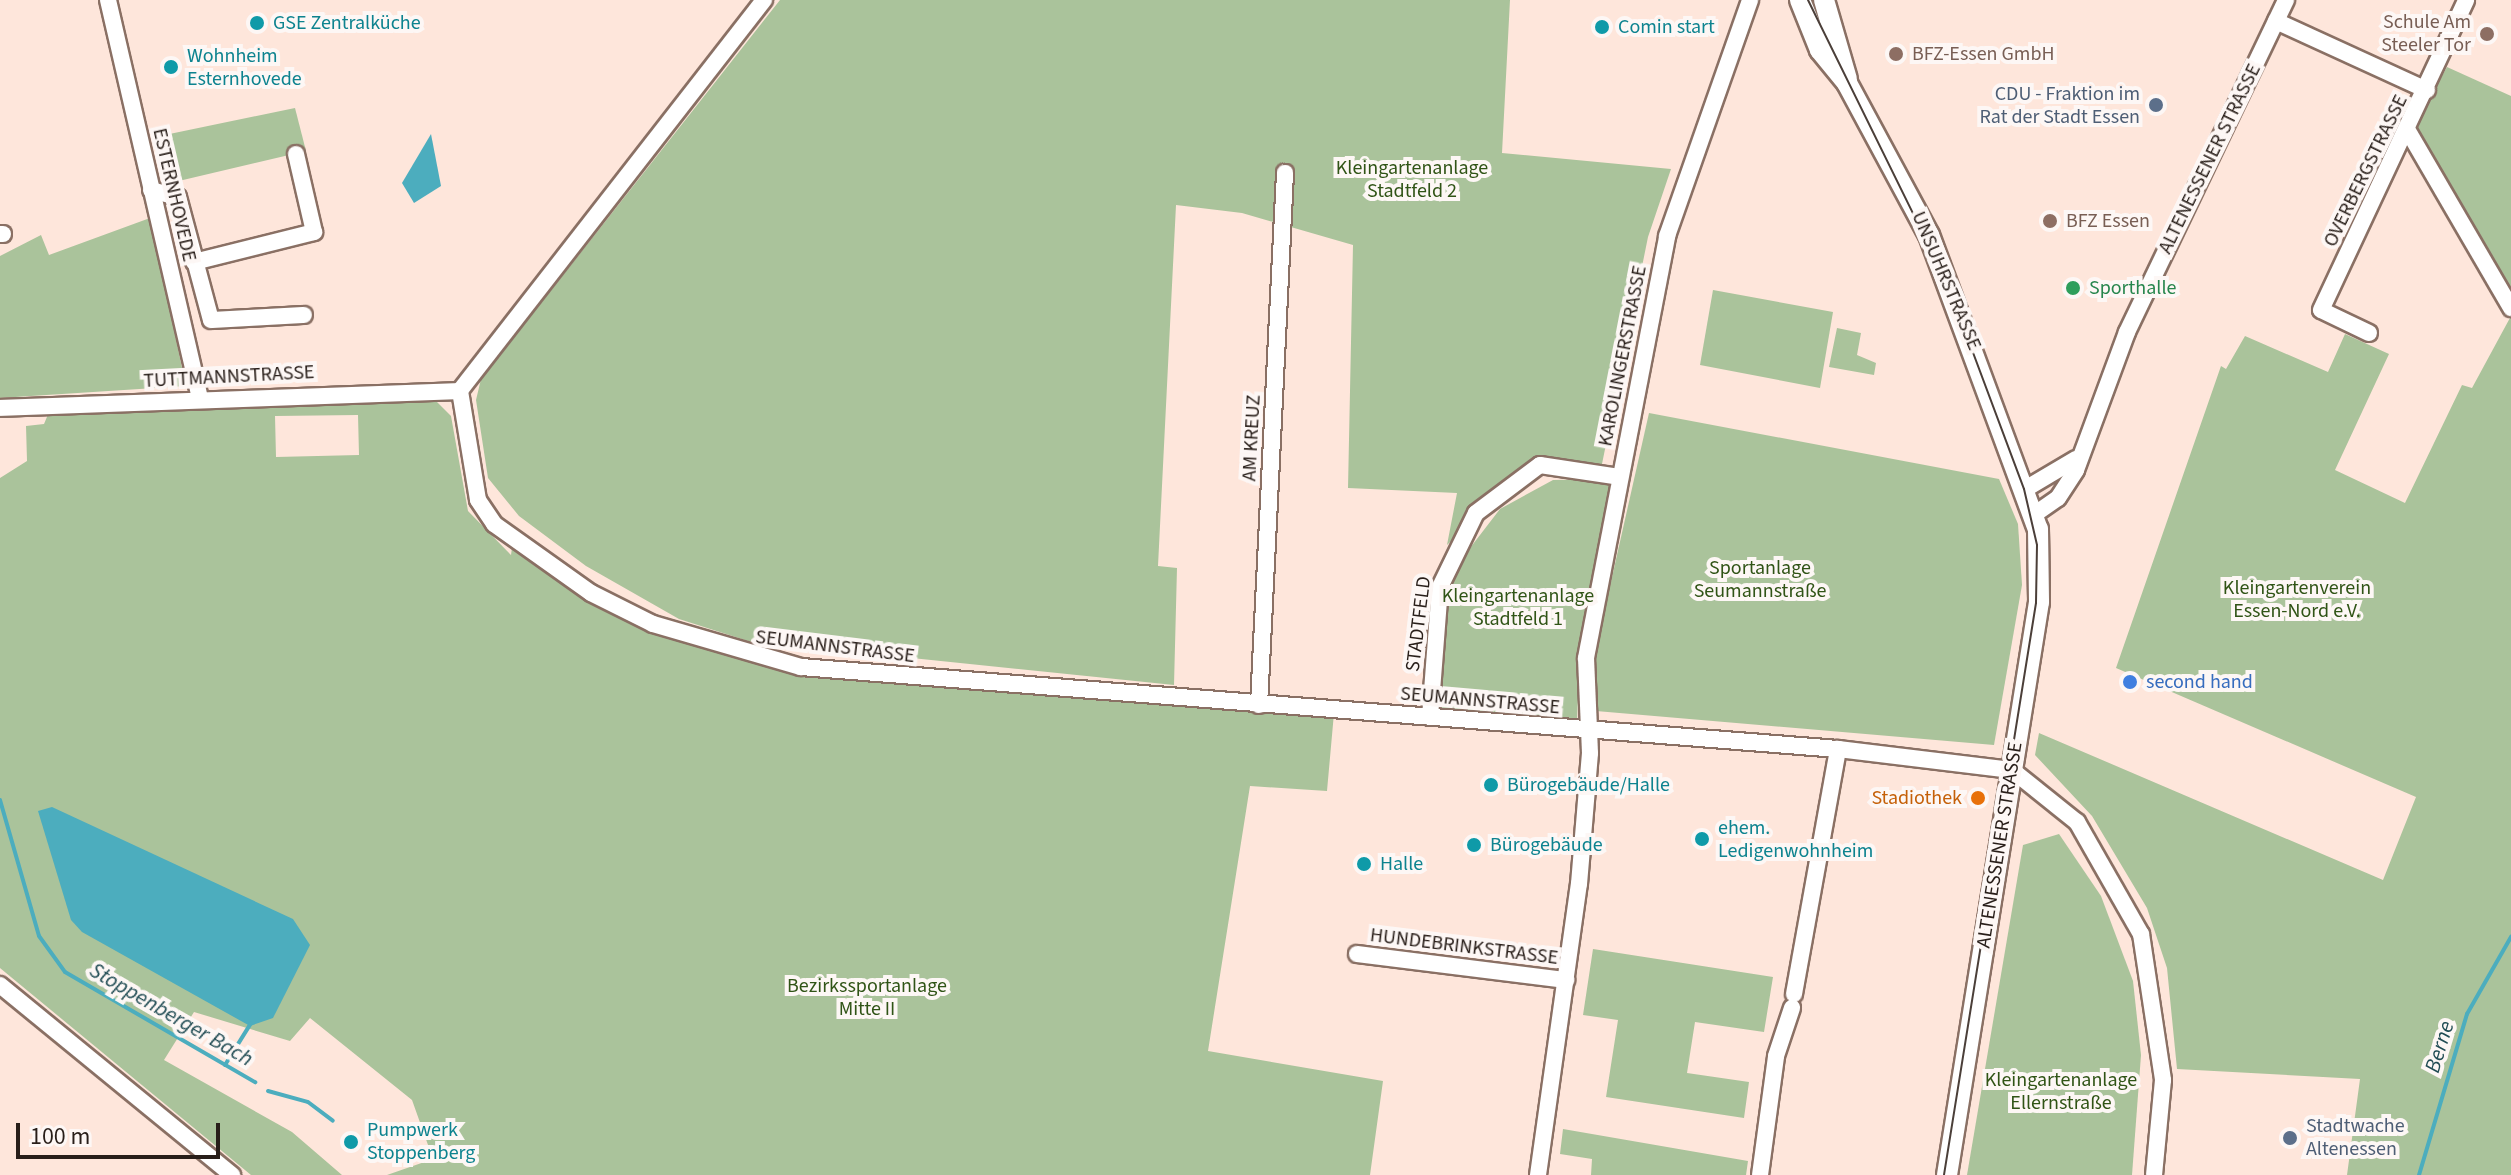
<!DOCTYPE html>
<html>
<head>
<meta charset="utf-8">
<style>
  body { margin:0 }
  #map { position:relative; width:2511px; height:1175px; overflow:hidden; background:#fee6db; font-family:"Source Sans 3",sans-serif }
  div>[style] { position:absolute }
  [style*='--x'] { left:calc(var(--x)*1px); top:calc(var(--y)*1px); width:calc(var(--w)*1px); rotate:calc(var(--a)*1deg) }
  .green>* { inset:0; background:#aac39b }
  .water>* { inset:0; background:#4cadbe }
  .stream>* { height:4px; margin:-2px; padding:0 2px; transform-origin:2px; border-radius:2px; background:#4cadbe }
  .roads { filter:drop-shadow(2px 0 #8a7064) drop-shadow(-2px 0 #8a7064) drop-shadow(0 2px #8a7064) drop-shadow(0 -2px #8a7064) }
  .minor>* { height:16px; margin:-8px; padding:0 8px; transform-origin:8px; border-radius:8px; background:#fff }
  .major>* { height:20px; margin:-10px; padding:0 10px; transform-origin:10px; border-radius:10px; background:#fff }
  .tram>* { height:2px; margin:-1px; padding:0 1px; transform-origin:1px; border-radius:1px; background:#4b3f39 }
  .dots>* { width:22px; height:22px; translate:-50% -50%; box-sizing:border-box; border:4px solid #fdf7f5; border-radius:50% }
  span { translate:-50% -50%; white-space:nowrap; text-align:center; line-height:1.15; -webkit-text-stroke:8px #fdf7f5; paint-order:stroke }
  .education-label { font-size:20px; color:#785e54 }
  .right { translate:-100% -50%; text-align:right }
  .left { translate:0 -50%; text-align:left }
  .culture-label { font-size:20px; color:#0d838f }
  .service-label { font-size:20px; color:#4e5e75 }
  .street-label { font-size:20px; color:#281e19 }
  .park-label { font-size:20px; color:#305416 }
  .leisure-label { font-size:20px; color:#27864d }
  .shop-label { font-size:20px; color:#366cbe }
  .food-label { font-size:20px; color:#c56008 }
  .water-label { font-size:22px; color:#214c54; font-style:italic }
  .scale { position:absolute; left:16px; top:1123px; width:204px; height:36px; box-sizing:border-box; border:4px solid #281e19; border-top:0; padding-left:10px; font-size:24px; line-height:28px; white-space:nowrap; color:#281e19; -webkit-text-stroke:6px #fdf7f5; paint-order:stroke }
</style>
</head>
<body>
<div id="map">
  <div class="green">
    <div style="clip-path:polygon(780px 0,1510px 0,1502px 153px,1671px 169px,1648px 237px,1602px 464px,1531px 462px,1447px 545px,1457px 493px,1348px 488px,1353px 245px,1242px 213px,1176px 205px,1158px 566px,1177px 568px,1174px 685px,748px 641px,679px 619px,586px 566px,519px 516px,488px 478px,476px 400px,481px 379px)"></div>
    <div style="clip-path:polygon(2447px 67px,2511px 96px,2511px 305px,2410px 131px)"></div>
    <div style="clip-path:polygon(295px 108px,306px 151px,166px 184px,155px 137px)"></div>
    <div style="clip-path:polygon(150px 218px,186px 386px,0 398px,0 256px,41px 235px,49px 255px)"></div>
    <div style="clip-path:polygon(1713px 290px,1833px 312px,1820px 388px,1700px 365px)"></div>
    <div style="clip-path:polygon(2511px 316px,2511px 1175px,2347px 1175px,2360px 1079px,2177px 1069px,2167px 968px,2147px 908px,2092px 816px,2035px 755px,2039px 733px,2383px 880px,2416px 797px,2116px 668px,2221px 366px,2226px 369px,2245px 336px,2328px 372px,2345px 334px,2389px 354px,2335px 470px,2405px 503px,2462px 385px,2472px 388px)"></div>
    <div style="clip-path:polygon(1837px 328px,1861px 333px,1857px 355px,1876px 363px,1874px 375px,1829px 367px)"></div>
    <div style="clip-path:polygon(evenodd,414px 397px,435px 400px,451px 416px,468px 511px,511px 555px,513px 540px,606px 605px,746px 659px,1334px 713px,1327px 791px,1250px 786px,1208px 1051px,1383px 1081px,1370px 1175px,387px 1175px,433px 1159px,412px 1100px,310px 1018px,290px 1041px,194px 1012px,164px 1060px,292px 1132px,342px 1175px,251px 1175px,0 968px,0 478px,27px 461px,26px 426px,44px 424px,49px 412px,414px 397px,358px 415px,359px 455px,276px 457px,275px 416px,358px 415px)"></div>
    <div style="clip-path:polygon(1649px 413px,1999px 479px,2018px 524px,2022px 585px,1994px 745px,1596px 711px,1594px 657px)"></div>
    <div style="clip-path:polygon(1611px 479px,1580px 655px,1577px 720px,1440px 708px,1449px 591px,1470px 548px,1500px 509px,1553px 480px)"></div>
    <div style="clip-path:polygon(2059px 834px,2101px 896px,2133px 981px,2141px 1055px,2132px 1175px,1967px 1175px,2023px 845px)"></div>
    <div style="clip-path:polygon(1593px 949px,1773px 977px,1764px 1032px,1695px 1022px,1687px 1073px,1749px 1082px,1744px 1118px,1606px 1097px,1618px 1020px,1583px 1015px)"></div>
    <div style="clip-path:polygon(1563px 1129px,1748px 1161px,1746px 1175px,1591px 1175px,1592px 1159px,1560px 1154px)"></div>
  </div>
  <div class="water">
    <div style="clip-path:polygon(431px 134px,441px 186px,414px 203px,402px 183px)"></div>
    <div style="clip-path:polygon(52px 807px,293px 919px,310px 945px,273px 1018px,250px 1026px,82px 932px,71px 920px,38px 811px)"></div>
  </div>
  <div class="stream">
    <div style="--x:0;--y:800;--w:141;--a:74"></div>
    <div style="--x:39;--y:936;--w:44;--a:54.2"></div>
    <div style="--x:65;--y:972;--w:220;--a:30.1"></div>
    <div style="--x:225;--y:1065;--w:49;--a:-58.2"></div>
    <div style="--x:268;--y:1091;--w:41;--a:15.4"></div>
    <div style="--x:308;--y:1102;--w:31;--a:37"></div>
    <div style="--x:2419;--y:1175;--w:168;--a:-73.4"></div>
    <div style="--x:2467;--y:1014;--w:89;--a:-60.3"></div>
  </div>
  <div class="roads">
    <div class="minor">
      <div style="--x:108;--y:0;--w:409;--a:77"></div>
      <div style="--x:764;--y:0;--w:495;--a:127.9"></div>
      <div style="--x:460;--y:391;--w:110;--a:80.6"></div>
      <div style="--x:478;--y:500;--w:29;--a:56"></div>
      <div style="--x:494;--y:524;--w:119;--a:35.4"></div>
      <div style="--x:591;--y:593;--w:69;--a:26.6"></div>
      <div style="--x:653;--y:624;--w:154;--a:16.2"></div>
      <div style="--x:801;--y:667;--w:1040;--a:4.52"></div>
      <div style="--x:1838;--y:749;--w:175;--a:6.9"></div>
      <div style="--x:2012;--y:770;--w:83;--a:38.7"></div>
      <div style="--x:2077;--y:822;--w:129;--a:60.3"></div>
      <div style="--x:2141;--y:934;--w:148;--a:81.4"></div>
      <div style="--x:2163;--y:1080;--w:95;--a:95.4"></div>
      <div style="--x:2276;--y:21;--w:166;--a:24.6"></div>
      <div style="--x:2408;--y:131;--w:205;--a:59.8"></div>
      <div style="--x:151;--y:190;--w:28;--a:15"></div>
      <div style="--x:178;--y:197;--w:127;--a:75"></div>
      <div style="--x:211;--y:320;--w:93;--a:-3.1"></div>
      <div style="--x:0;--y:234;--w:3;--a:0"></div>
      <div style="--x:194;--y:262;--w:124;--a:-14"></div>
      <div style="--x:314;--y:232;--w:80;--a:-103"></div>
      <div style="--x:2369;--y:333;--w:53;--a:-154.4"></div>
      <div style="--x:2321;--y:310;--w:342;--a:-64.9"></div>
      <div style="--x:0;--y:408;--w:460;--a:-2.1"></div>
      <div style="--x:2027;--y:488;--w:57;--a:-30.6"></div>
      <div style="--x:2035;--y:514;--w:28;--a:-35"></div>
      <div style="--x:2058;--y:498;--w:33;--a:-57"></div>
      <div style="--x:2076;--y:470;--w:147;--a:-69.7"></div>
      <div style="--x:2127;--y:332;--w:368;--a:-64.4"></div>
      <div style="--x:1259;--y:705;--w:533;--a:-87.2"></div>
      <div style="--x:1430;--y:717;--w:130;--a:-85.6"></div>
      <div style="--x:1440;--y:587;--w:82;--a:-64.1"></div>
      <div style="--x:1476;--y:513;--w:80;--a:-36.9"></div>
      <div style="--x:1540;--y:465;--w:80;--a:8.6"></div>
      <div style="--x:1357;--y:954;--w:211;--a:7.1"></div>
      <div style="--x:0;--y:985;--w:300;--a:39.3"></div>
      <div style="--x:1794;--y:994;--w:249;--a:-79.8"></div>
      <div style="--x:1538;--y:1175;--w:294;--a:-82"></div>
      <div style="--x:1579;--y:884;--w:131;--a:-85.2"></div>
      <div style="--x:1590;--y:753;--w:95;--a:-92.4"></div>
      <div style="--x:1586;--y:658;--w:430;--a:-79.1"></div>
      <div style="--x:1667;--y:236;--w:250;--a:-70.6"></div>
      <div style="--x:1760;--y:1175;--w:120;--a:-82.3"></div>
      <div style="--x:1776;--y:1056;--w:51;--a:-71.6"></div>
    </div>
    <div class="major">
      <div style="--x:1800;--y:0;--w:54;--a:68.2"></div>
      <div style="--x:1820;--y:50;--w:43;--a:50.7"></div>
      <div style="--x:1847;--y:83;--w:173;--a:61.7"></div>
      <div style="--x:1929;--y:235;--w:314;--a:69.7"></div>
      <div style="--x:2038;--y:529;--w:73;--a:89.2"></div>
      <div style="--x:2039;--y:602;--w:580;--a:99.12"></div>
      <div style="--x:1824;--y:0;--w:82;--a:73.8"></div>
    </div>
  </div>
  <div class="tram">
    <div style="--x:1808;--y:0;--w:315;--a:63.8"></div>
    <div style="--x:1947;--y:283;--w:220;--a:69.5"></div>
    <div style="--x:2024;--y:489;--w:57;--a:76.9"></div>
    <div style="--x:2037;--y:545;--w:58;--a:91"></div>
    <div style="--x:2036;--y:603;--w:579;--a:99.14"></div>
  </div>
  <div class="dots">
    <div style="left:257px;top:23px;background:#0f9aa8"></div>
    <div style="left:1602px;top:27px;background:#0f9aa8"></div>
    <div style="left:2487px;top:34px;background:#8d6e63"></div>
    <div style="left:1896px;top:54px;background:#8d6e63"></div>
    <div style="left:171px;top:67px;background:#0f9aa8"></div>
    <div style="left:2156px;top:105px;background:#5c6f8a"></div>
    <div style="left:2050px;top:221px;background:#8d6e63"></div>
    <div style="left:2073px;top:288px;background:#2e9e5b"></div>
    <div style="left:2130px;top:682px;background:#3f7fe0"></div>
    <div style="left:1491px;top:785px;background:#0f9aa8"></div>
    <div style="left:1978px;top:798px;background:#e8710a"></div>
    <div style="left:1702px;top:839px;background:#0f9aa8"></div>
    <div style="left:1474px;top:845px;background:#0f9aa8"></div>
    <div style="left:1364px;top:864px;background:#0f9aa8"></div>
    <div style="left:2290px;top:1138px;background:#5c6f8a"></div>
    <div style="left:351px;top:1142px;background:#0f9aa8"></div>
  </div>
  <div class="education-label">
    <span class="right" style="left:2471px;top:34px">Schule Am<br>Steeler Tor</span>
    <span class="left" style="left:1912px;top:54px">BFZ-Essen GmbH</span>
    <span class="left" style="left:2066px;top:221px">BFZ Essen</span>
  </div>
  <div class="culture-label">
    <span class="left" style="left:273px;top:23px">GSE Zentralküche</span>
    <span class="left" style="left:1618px;top:27px">Comin start</span>
    <span class="left" style="left:187px;top:68px">Wohnheim<br>Esternhovede</span>
    <span class="left" style="left:1507px;top:785px">Bürogebäude/Halle</span>
    <span class="left" style="left:1718px;top:840px">ehem.<br>Ledigenwohnheim</span>
    <span class="left" style="left:1490px;top:845px">Bürogebäude</span>
    <span class="left" style="left:1380px;top:864px">Halle</span>
    <span class="left" style="left:367px;top:1142px">Pumpwerk<br>Stoppenberg</span>
  </div>
  <div class="service-label">
    <span class="right" style="left:2140px;top:106px">CDU - Fraktion im<br>Rat der Stadt Essen</span>
    <span class="left" style="left:2306px;top:1138px">Stadtwache<br>Altenessen</span>
  </div>
  <div class="street-label">
    <span style="left:2210px;top:159px;rotate:-64deg">ALTENESSENER STRASSE</span>
    <span style="left:2366px;top:171px;rotate:-64deg">OVERBERGSTRASSE</span>
    <span style="left:174px;top:195px;rotate:77deg">ESTERNHOVEDE</span>
    <span style="left:1946px;top:281px;rotate:67deg">UNSUHRSTRASSE</span>
    <span style="left:1623px;top:356px;rotate:-79deg">KAROLINGERSTRASSE</span>
    <span style="left:229px;top:377px;rotate:-3deg">TUTTMANNSTRASSE</span>
    <span style="left:1252px;top:438px;rotate:-87deg">AM KREUZ</span>
    <span style="left:1419px;top:624px;rotate:-83deg">STADTFELD</span>
    <span style="left:835px;top:647px;rotate:7deg">SEUMANNSTRASSE</span>
    <span style="left:1480px;top:701px;rotate:5deg">SEUMANNSTRASSE</span>
    <span style="left:2000px;top:845px;rotate:-81deg">ALTENESSENER STRASSE</span>
    <span style="left:1464px;top:947px;rotate:7deg">HUNDEBRINKSTRASSE</span>
  </div>
  <div class="park-label">
    <span style="left:1412px;top:180px">Kleingartenanlage<br>Stadtfeld 2</span>
    <span style="left:1760px;top:580px">Sportanlage<br>Seumannstraße</span>
    <span style="left:2297px;top:600px">Kleingartenverein<br>Essen-Nord e.V.</span>
    <span style="left:1518px;top:608px">Kleingartenanlage<br>Stadtfeld 1</span>
    <span style="left:867px;top:998px">Bezirkssportanlage<br>Mitte II</span>
    <span style="left:2061px;top:1092px">Kleingartenanlage<br>Ellernstraße</span>
  </div>
  <div class="leisure-label">
    <span class="left" style="left:2089px;top:288px">Sporthalle</span>
  </div>
  <div class="shop-label">
    <span class="left" style="left:2146px;top:682px">second hand</span>
  </div>
  <div class="food-label">
    <span class="right" style="left:1962px;top:798px">Stadiothek</span>
  </div>
  <div class="water-label">
    <span style="left:171px;top:1015px;rotate:30deg">Stoppenberger Bach</span>
    <span style="left:2440px;top:1047px;rotate:-73deg">Berne</span>
  </div>
  <div class="scale">100 m</div>
</div>
</body>
</html>
